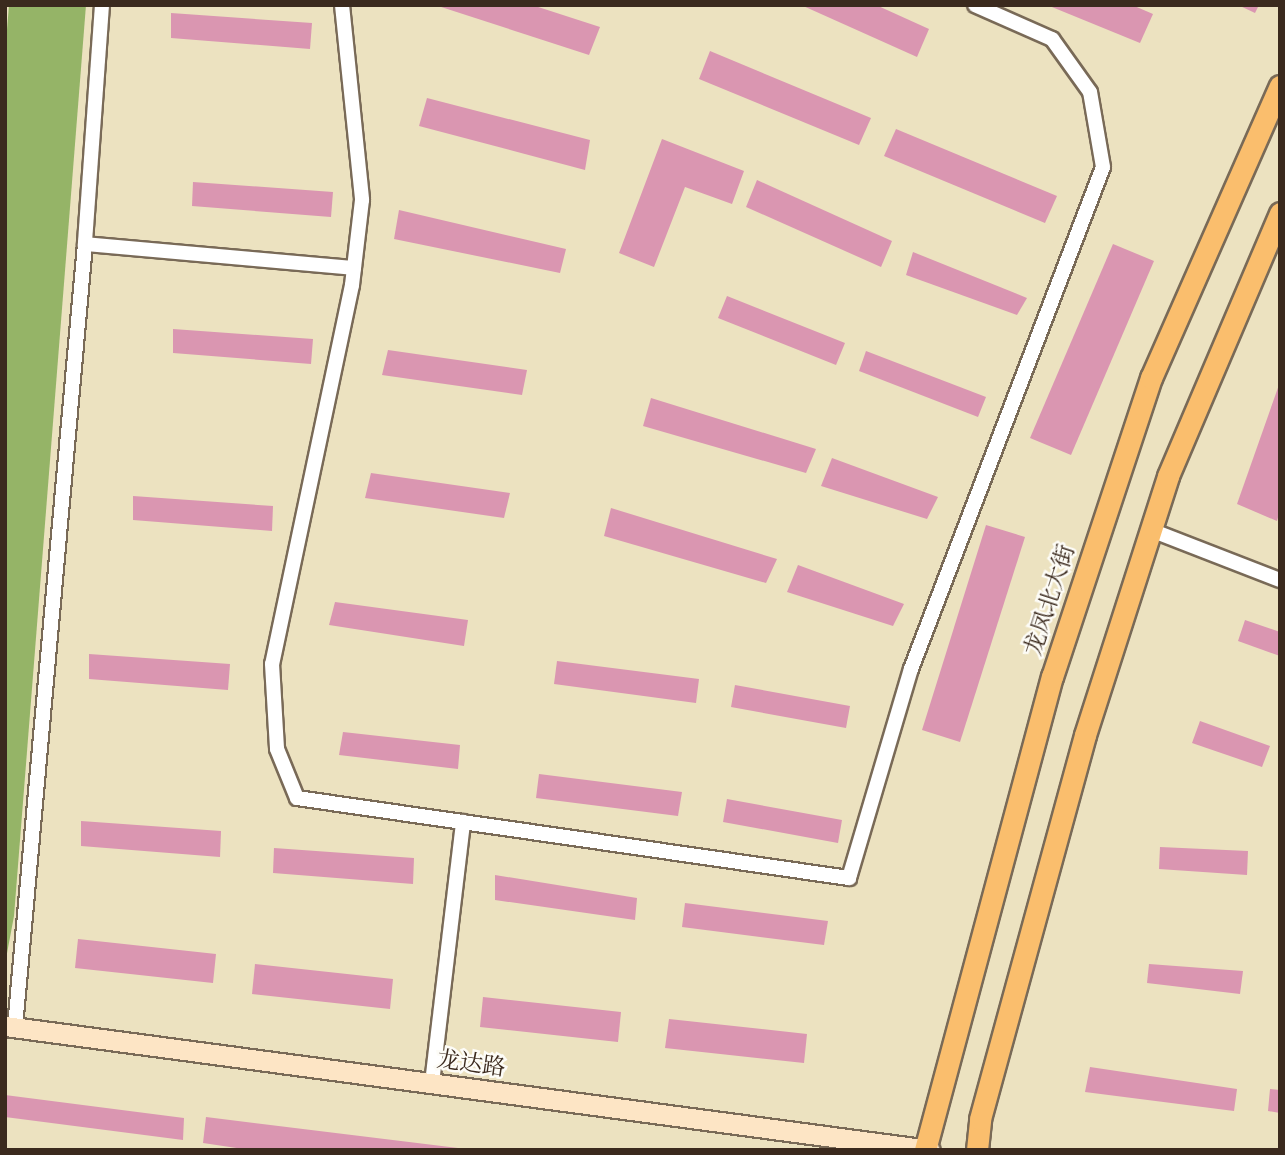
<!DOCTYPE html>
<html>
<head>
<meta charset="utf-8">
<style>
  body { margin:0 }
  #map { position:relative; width:1285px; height:1155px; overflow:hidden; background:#ece2c0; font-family:Cardo,"Noto Serif SC",serif }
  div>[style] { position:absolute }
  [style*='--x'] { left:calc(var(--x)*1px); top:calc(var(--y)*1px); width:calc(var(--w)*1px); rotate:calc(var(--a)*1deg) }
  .forest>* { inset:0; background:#95b467 }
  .building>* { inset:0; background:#da96b1 }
  .roads { filter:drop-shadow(2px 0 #796a57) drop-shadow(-2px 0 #796a57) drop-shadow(0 2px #796a57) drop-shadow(0 -2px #796a57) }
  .street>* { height:14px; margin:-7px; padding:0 7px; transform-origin:7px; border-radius:7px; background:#fff }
  .secondary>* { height:19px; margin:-9.5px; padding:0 9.5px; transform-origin:9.5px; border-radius:9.5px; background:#fde5c5 }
  .primary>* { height:21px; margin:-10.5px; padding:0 10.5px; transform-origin:10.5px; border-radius:10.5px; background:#fabe6d }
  span { translate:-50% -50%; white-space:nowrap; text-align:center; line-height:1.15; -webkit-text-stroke:5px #fdfcf7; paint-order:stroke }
  .street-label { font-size:23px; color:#3b2a1e }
  .frame { position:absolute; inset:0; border:7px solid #3b2a1e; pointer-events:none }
</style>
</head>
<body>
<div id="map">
  <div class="forest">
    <div style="clip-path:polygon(9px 5px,86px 5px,14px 916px,5px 964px,5px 54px)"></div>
  </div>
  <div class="building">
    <div style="clip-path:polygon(435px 5px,532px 5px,600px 27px,589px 55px)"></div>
    <div style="clip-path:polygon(801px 5px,876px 5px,929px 29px,917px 57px)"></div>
    <div style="clip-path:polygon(1047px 5px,1132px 5px,1153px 14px,1140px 43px)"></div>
    <div style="clip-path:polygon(1238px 5px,1259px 5px,1255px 13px)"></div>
    <div style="clip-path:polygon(171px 13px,312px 23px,310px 49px,171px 38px)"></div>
    <div style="clip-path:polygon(710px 51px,871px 118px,859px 145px,699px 79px)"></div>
    <div style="clip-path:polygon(427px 98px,590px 140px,585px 170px,419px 126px)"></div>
    <div style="clip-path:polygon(896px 129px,1057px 196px,1045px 223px,884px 156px)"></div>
    <div style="clip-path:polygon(662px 139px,744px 171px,732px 204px,685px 187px,654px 267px,619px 253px)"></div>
    <div style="clip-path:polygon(757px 180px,892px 241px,881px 267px,746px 207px)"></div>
    <div style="clip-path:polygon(193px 182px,333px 192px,331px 217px,192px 206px)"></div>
    <div style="clip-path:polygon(399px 210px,566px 249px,560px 273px,394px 239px)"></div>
    <div style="clip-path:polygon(1113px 244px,1154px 261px,1071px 455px,1030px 438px)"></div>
    <div style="clip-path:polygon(913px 252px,1027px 298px,1017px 315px,906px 275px)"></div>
    <div style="clip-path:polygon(727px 296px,845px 343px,836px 365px,718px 318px)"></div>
    <div style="clip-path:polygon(173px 329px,313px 339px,311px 364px,173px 353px)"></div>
    <div style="clip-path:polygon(388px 350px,527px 370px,522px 395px,382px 375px)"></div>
    <div style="clip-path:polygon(866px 351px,986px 397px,978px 417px,859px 371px)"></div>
    <div style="clip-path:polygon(1280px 382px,1280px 510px,1277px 521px,1237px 504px)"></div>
    <div style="clip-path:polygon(651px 398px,816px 449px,806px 473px,643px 426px)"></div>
    <div style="clip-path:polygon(832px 458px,938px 497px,927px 519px,821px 486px)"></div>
    <div style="clip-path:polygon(371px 473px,510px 493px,504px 518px,365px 498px)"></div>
    <div style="clip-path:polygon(133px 496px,273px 506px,272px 531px,133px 520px)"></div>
    <div style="clip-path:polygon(611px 508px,777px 559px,766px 583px,604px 536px)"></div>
    <div style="clip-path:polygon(986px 525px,1025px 537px,960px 742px,922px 730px)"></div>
    <div style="clip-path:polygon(798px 565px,904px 604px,893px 626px,787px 592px)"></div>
    <div style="clip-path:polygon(335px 602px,468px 620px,464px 646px,329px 625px)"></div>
    <div style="clip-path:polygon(1245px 620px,1280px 632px,1280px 656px,1238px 641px)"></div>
    <div style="clip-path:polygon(89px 654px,230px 664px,228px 690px,89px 679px)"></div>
    <div style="clip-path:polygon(557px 661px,699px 679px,696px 703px,554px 684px)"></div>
    <div style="clip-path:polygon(735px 685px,850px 706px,846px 728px,731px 707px)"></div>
    <div style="clip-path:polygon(1200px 721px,1270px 746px,1262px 767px,1192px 743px)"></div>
    <div style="clip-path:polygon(343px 732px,460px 745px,458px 769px,339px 755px)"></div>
    <div style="clip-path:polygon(539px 774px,682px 792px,678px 816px,536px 798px)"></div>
    <div style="clip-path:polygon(727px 799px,842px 820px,838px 843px,723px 822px)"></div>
    <div style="clip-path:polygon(81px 821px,221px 831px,220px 857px,81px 846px)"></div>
    <div style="clip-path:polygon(1160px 847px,1248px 851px,1247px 875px,1159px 869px)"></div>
    <div style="clip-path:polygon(274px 848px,414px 858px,413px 884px,273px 873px)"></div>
    <div style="clip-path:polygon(495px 875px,637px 898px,635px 920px,495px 900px)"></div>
    <div style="clip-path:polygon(685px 903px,828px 921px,824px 945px,682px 927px)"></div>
    <div style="clip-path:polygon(78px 939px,216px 954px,213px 983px,75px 968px)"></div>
    <div style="clip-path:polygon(255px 964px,393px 979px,390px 1009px,252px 994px)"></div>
    <div style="clip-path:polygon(1149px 964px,1243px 971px,1240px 994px,1147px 983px)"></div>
    <div style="clip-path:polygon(483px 997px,621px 1012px,618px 1042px,480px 1027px)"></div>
    <div style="clip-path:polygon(669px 1019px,807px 1034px,804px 1063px,665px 1048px)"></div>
    <div style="clip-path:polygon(1090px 1067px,1237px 1089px,1234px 1111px,1085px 1092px)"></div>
    <div style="clip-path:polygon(1270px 1089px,1280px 1090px,1280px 1113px,1268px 1111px)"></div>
    <div style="clip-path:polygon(5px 1095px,184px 1118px,183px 1140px,5px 1117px)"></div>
    <div style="clip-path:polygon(206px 1117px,458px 1148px,458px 1150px,250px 1150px,203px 1143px)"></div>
  </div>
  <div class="roads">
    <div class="street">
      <div style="--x:102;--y:5;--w:240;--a:94.1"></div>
      <div style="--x:85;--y:244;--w:270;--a:5.1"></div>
      <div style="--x:342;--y:5;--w:196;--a:84.1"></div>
      <div style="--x:362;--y:200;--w:86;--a:96.7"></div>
      <div style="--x:352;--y:285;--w:387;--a:101.9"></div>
      <div style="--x:272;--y:664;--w:85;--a:86.6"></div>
      <div style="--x:277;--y:749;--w:53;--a:67.8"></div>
      <div style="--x:297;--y:798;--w:558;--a:8.25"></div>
      <div style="--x:849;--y:878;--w:218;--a:-73.5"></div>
      <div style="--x:911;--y:669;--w:537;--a:-69.07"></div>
      <div style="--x:1103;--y:167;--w:76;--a:-99.8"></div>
      <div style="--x:1090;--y:92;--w:65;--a:-125.6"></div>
      <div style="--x:1052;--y:39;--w:84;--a:-156.2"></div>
      <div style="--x:1151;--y:530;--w:138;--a:21.2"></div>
      <div style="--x:15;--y:1027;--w:786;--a:-84.89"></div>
      <div style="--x:432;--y:1083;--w:263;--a:-83.2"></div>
    </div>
    <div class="secondary">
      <div style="--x:5;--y:1026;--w:933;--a:7.64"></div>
    </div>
    <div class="primary">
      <div style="--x:925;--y:1150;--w:490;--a:-75"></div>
      <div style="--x:1052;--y:677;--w:315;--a:-71.7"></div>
      <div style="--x:1151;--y:378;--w:319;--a:-66.2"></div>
      <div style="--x:977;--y:1150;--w:31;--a:-84"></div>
      <div style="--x:980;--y:1119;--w:398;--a:-74.7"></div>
      <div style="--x:1085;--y:735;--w:272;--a:-72.2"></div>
      <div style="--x:1168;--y:476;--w:286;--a:-66.9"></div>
    </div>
  </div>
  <div class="street-label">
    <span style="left:1050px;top:600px;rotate:-72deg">龙凤北大街</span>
    <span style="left:471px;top:1064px;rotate:8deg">龙达路</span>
  </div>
  <div class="frame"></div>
</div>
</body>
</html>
